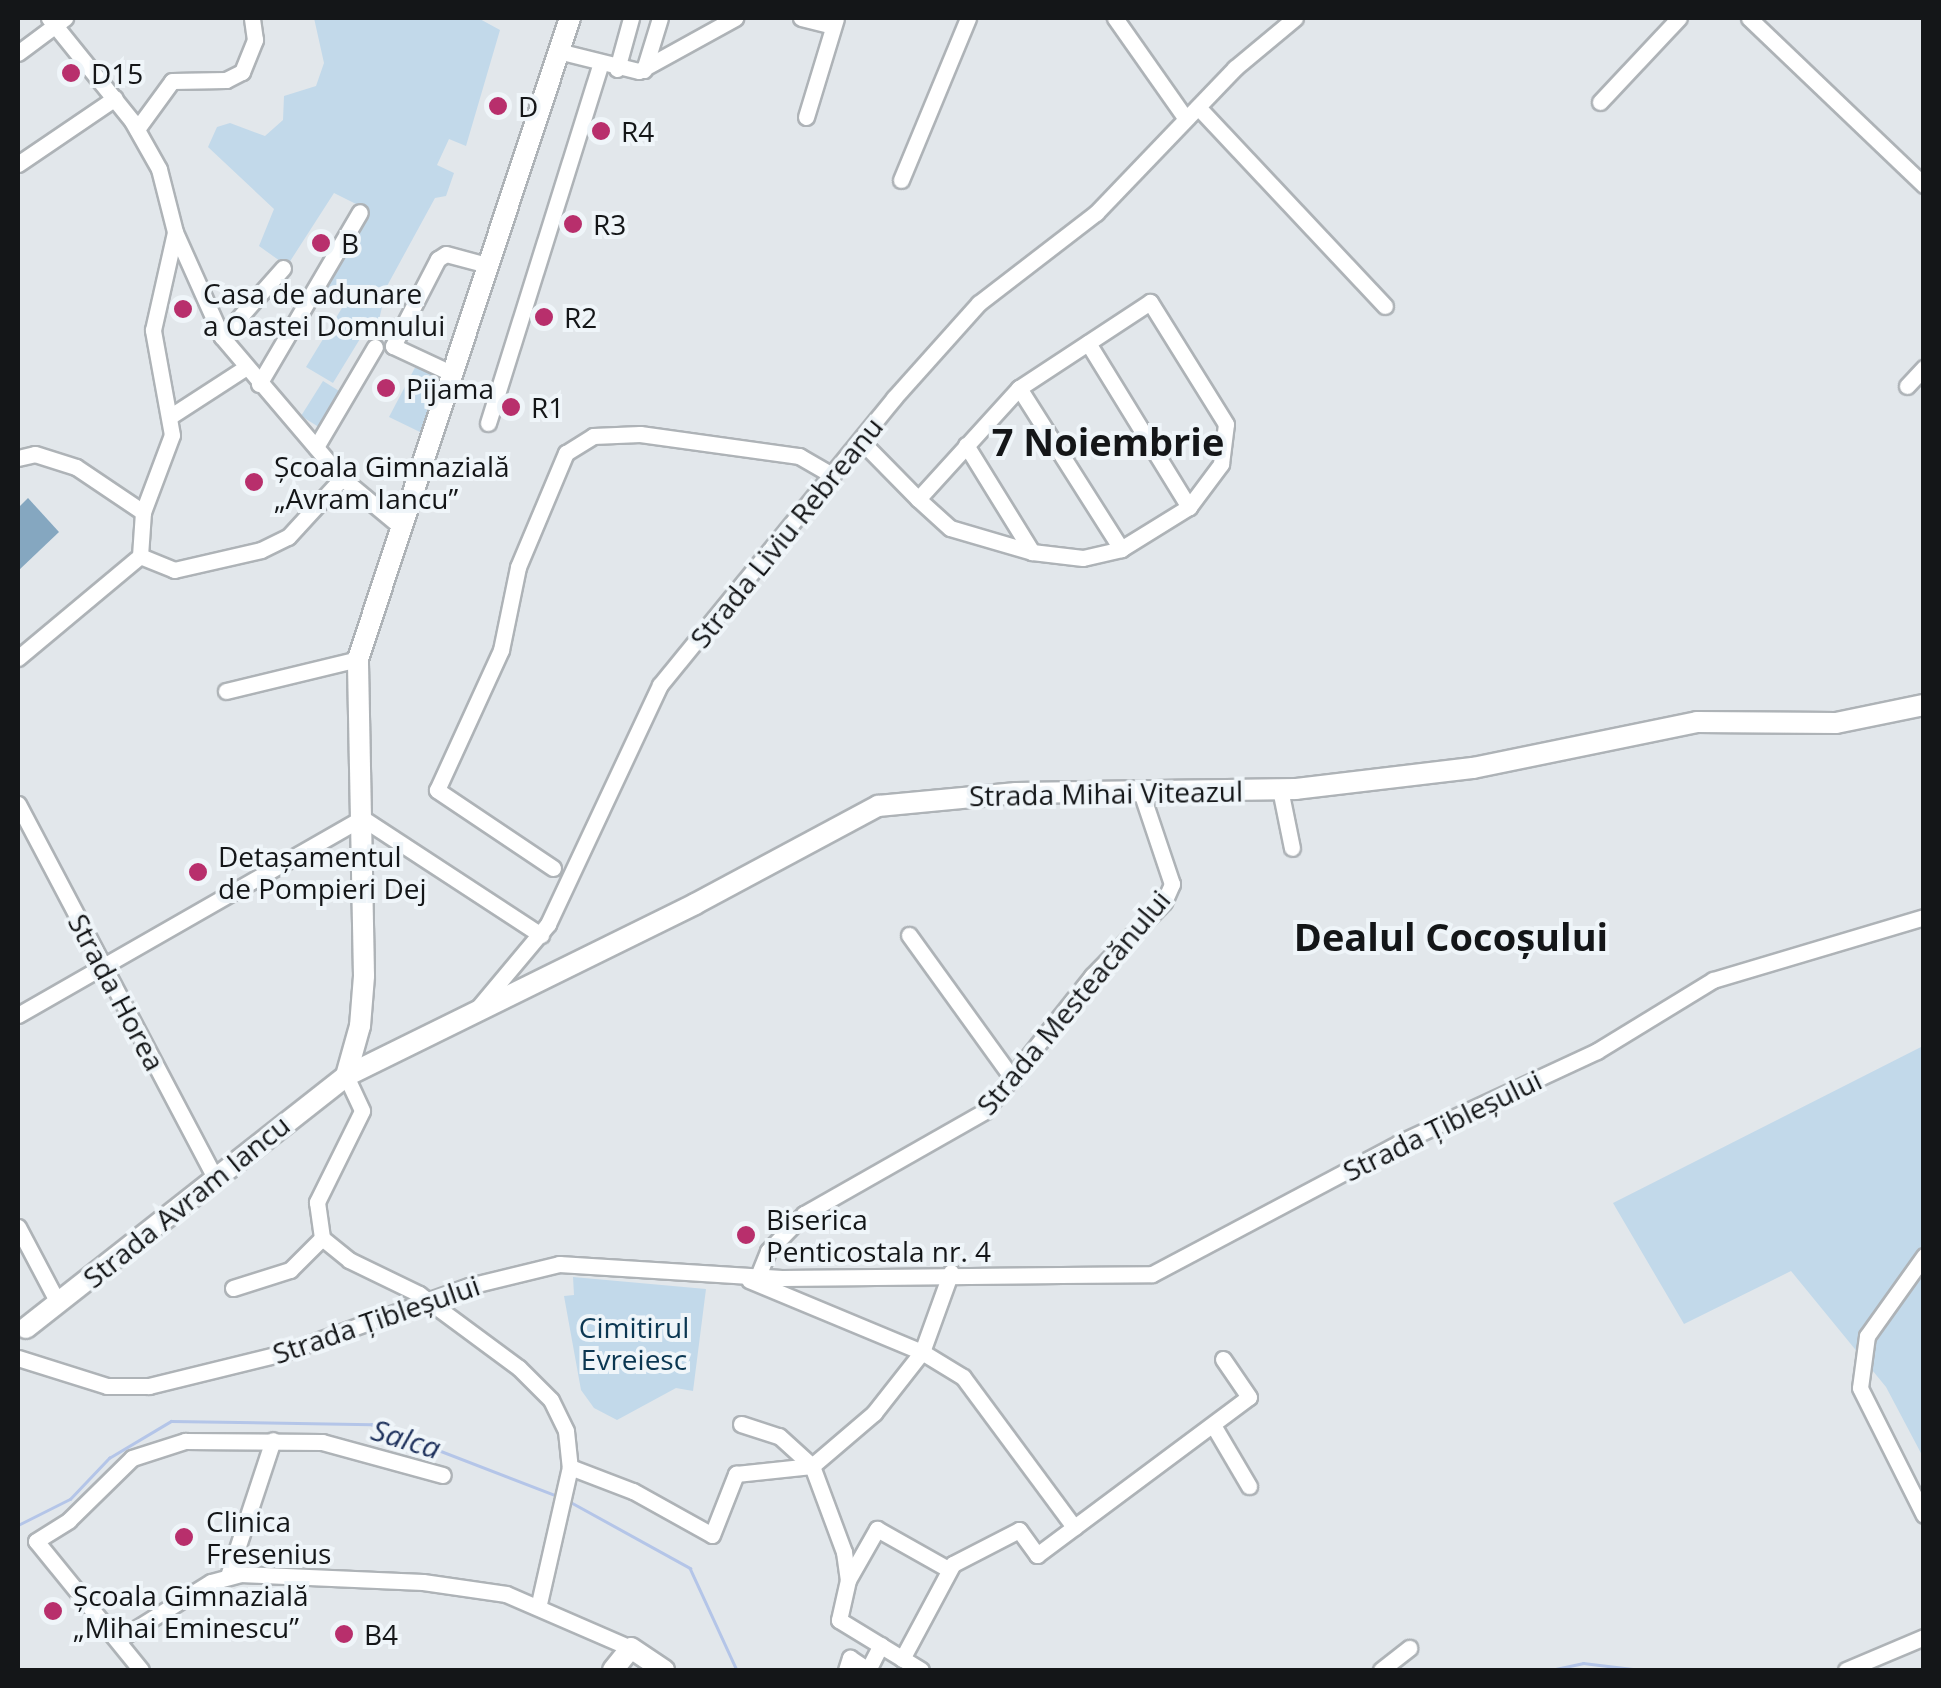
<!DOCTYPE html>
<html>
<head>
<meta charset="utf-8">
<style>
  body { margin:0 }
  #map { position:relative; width:1941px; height:1688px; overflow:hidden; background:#e2e7eb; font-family:"Open Sans",sans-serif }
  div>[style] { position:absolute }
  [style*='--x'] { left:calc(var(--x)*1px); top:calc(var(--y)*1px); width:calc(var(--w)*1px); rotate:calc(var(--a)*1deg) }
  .green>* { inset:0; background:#c2d9ea }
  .forest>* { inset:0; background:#85a7c0 }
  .stream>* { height:2.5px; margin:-1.25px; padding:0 1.25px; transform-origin:1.25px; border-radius:1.25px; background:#b4c5e8 }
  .roads { filter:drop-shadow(2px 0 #aeb3b7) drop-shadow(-2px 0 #aeb3b7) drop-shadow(0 2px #aeb3b7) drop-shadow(0 -2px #aeb3b7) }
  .minor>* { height:15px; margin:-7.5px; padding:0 7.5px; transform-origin:7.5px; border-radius:7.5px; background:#fff }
  .major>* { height:20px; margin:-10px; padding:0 10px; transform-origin:10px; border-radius:10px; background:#fff }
  .dots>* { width:28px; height:28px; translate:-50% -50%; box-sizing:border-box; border:5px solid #eff5f9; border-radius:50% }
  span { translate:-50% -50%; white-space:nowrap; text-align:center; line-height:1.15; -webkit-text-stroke:8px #eff5f9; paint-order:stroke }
  .poi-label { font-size:28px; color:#141618 }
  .left { translate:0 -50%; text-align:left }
  .street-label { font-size:28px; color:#141618 }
  .park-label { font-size:28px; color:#0b3752 }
  .water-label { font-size:30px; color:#1e315c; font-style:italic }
  .district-label { font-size:38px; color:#141618; font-weight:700 }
  .frame { position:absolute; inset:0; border:20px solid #141618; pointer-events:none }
</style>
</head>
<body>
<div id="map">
  <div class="green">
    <div style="clip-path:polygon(314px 18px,478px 18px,500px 30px,466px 146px,449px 139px,437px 165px,454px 173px,446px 196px,435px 198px,387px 286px,378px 324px,366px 329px,333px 383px,306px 367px,345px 303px,324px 289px,364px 208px,334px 193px,287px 266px,259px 246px,274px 209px,208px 147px,217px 127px,230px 123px,265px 136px,283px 120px,284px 96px,316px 86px,324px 63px)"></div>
    <div style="clip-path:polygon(419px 360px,440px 370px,422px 433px,389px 417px)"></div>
    <div style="clip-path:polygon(323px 381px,344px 394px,322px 429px,301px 416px)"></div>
    <div style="clip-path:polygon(1923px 1046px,1923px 1457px,1886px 1387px,1791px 1271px,1684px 1324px,1613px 1203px)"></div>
    <div style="clip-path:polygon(573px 1277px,706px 1289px,693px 1391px,676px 1388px,617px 1420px,594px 1408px,581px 1390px,564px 1296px,574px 1295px)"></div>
  </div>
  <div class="forest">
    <div style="clip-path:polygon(28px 498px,59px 532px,18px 571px,18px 508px)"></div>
  </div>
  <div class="stream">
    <div style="--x:567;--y:1500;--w:141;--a:28.9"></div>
    <div style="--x:690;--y:1568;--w:112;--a:65.3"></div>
    <div style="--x:18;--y:1525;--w:58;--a:-26.6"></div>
    <div style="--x:70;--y:1499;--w:57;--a:-46.4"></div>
    <div style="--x:109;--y:1458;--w:72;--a:-30.8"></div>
    <div style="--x:171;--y:1421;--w:200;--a:0.9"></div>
    <div style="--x:371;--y:1424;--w:197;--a:21.1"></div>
    <div style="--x:1551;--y:1670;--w:33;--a:-12"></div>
    <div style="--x:1583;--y:1663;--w:58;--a:6.9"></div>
  </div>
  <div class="roads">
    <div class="minor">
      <div style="--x:49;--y:18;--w:132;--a:51.1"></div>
      <div style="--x:132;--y:121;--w:55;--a:60.6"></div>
      <div style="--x:159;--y:169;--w:65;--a:75.7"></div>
      <div style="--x:175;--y:232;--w:115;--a:65.9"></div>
      <div style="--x:222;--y:337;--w:185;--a:49.6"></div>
      <div style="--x:342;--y:478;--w:77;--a:39.7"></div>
      <div style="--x:801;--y:18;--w:32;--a:14"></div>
      <div style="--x:1115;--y:18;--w:123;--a:54.9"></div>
      <div style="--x:1749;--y:18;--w:242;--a:43.7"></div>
      <div style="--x:558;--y:51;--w:83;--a:13.9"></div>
      <div style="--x:639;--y:71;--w:110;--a:-28.9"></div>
      <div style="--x:18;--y:53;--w:59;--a:-36.7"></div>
      <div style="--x:617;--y:69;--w:53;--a:-74.6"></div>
      <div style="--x:644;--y:70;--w:54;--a:-72.9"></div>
      <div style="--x:1600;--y:102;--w:115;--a:-46.8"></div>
      <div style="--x:1198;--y:107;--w:273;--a:46.8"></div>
      <div style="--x:806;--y:117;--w:103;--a:-73.1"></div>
      <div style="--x:137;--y:129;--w:59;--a:-53.9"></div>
      <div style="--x:172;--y:81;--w:54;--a:-1.1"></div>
      <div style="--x:226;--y:80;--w:18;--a:-27"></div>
      <div style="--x:242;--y:72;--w:35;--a:-68"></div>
      <div style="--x:255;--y:40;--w:22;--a:-98"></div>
      <div style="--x:18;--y:164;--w:117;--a:-34.2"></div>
      <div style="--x:901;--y:180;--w:175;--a:-67.5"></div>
      <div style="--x:222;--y:337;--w:92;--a:-48.5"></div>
      <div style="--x:1088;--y:343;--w:193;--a:58.4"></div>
      <div style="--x:451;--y:373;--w:64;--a:-155"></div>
      <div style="--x:393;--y:346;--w:98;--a:-62.7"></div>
      <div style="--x:438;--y:259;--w:9;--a:-32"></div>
      <div style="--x:446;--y:254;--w:42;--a:15"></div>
      <div style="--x:259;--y:384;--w:199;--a:-59.6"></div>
      <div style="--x:1907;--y:386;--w:25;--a:-47"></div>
      <div style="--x:1019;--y:388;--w:191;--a:57.6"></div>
      <div style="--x:171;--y:416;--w:88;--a:-33"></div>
      <div style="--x:488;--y:423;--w:375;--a:-72.6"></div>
      <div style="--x:862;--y:442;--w:80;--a:45.5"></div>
      <div style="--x:918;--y:499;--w:43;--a:42.2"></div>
      <div style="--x:950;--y:528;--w:85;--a:16.3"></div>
      <div style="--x:1032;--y:552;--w:51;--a:6.7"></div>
      <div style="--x:1083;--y:558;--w:39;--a:-13"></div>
      <div style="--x:1121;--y:549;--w:80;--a:-31.7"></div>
      <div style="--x:1189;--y:507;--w:54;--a:-53.3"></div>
      <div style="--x:1221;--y:464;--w:40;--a:-82.9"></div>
      <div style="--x:1226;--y:424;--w:144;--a:-121.9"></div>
      <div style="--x:1150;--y:302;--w:157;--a:146.7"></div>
      <div style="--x:1019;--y:388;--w:150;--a:132.3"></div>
      <div style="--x:966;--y:445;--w:126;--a:58.3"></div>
      <div style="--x:316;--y:447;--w:116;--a:-59.5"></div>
      <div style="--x:18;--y:458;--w:17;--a:-13"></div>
      <div style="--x:35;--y:454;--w:43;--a:17.6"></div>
      <div style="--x:76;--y:467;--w:81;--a:33.9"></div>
      <div style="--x:140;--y:556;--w:44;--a:-86.1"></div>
      <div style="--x:143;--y:512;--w:82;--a:-69.4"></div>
      <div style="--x:172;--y:435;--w:107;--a:-100.3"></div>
      <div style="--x:153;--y:330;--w:100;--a:-77.3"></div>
      <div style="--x:140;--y:556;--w:37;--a:22"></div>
      <div style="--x:174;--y:570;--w:89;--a:-12.9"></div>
      <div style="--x:261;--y:550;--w:30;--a:-26"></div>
      <div style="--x:288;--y:537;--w:80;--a:-47.5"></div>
      <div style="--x:18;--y:658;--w:159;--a:-39.9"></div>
      <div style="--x:226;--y:691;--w:136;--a:-13.6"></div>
      <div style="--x:1280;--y:789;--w:60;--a:78.5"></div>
      <div style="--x:18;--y:804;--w:425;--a:62.2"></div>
      <div style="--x:553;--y:868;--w:140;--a:-146.1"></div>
      <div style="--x:437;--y:790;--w:154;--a:-65.4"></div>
      <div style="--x:501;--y:650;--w:85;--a:-78.4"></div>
      <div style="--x:518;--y:567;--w:124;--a:-67.2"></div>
      <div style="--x:566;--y:453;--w:32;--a:-32"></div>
      <div style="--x:593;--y:436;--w:47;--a:-2.4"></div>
      <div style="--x:640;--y:434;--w:161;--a:7.9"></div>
      <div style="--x:799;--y:456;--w:39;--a:30"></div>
      <div style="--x:909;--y:935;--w:178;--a:54.2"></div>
      <div style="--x:477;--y:1009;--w:111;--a:-50.1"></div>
      <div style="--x:548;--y:924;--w:264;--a:-64.9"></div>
      <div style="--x:660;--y:685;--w:370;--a:-50.8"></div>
      <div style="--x:894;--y:398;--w:127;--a:-48.2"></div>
      <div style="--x:979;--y:303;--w:148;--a:-37.6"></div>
      <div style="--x:1096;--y:213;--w:201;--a:-46.2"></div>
      <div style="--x:1235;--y:68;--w:78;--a:-39.8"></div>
      <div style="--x:18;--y:1015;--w:396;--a:-29.8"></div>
      <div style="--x:362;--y:818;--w:214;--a:33.2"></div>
      <div style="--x:346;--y:1076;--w:38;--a:65"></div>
      <div style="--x:362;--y:1111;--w:102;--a:116.3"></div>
      <div style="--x:317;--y:1202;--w:36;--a:82"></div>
      <div style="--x:322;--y:1238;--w:35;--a:39"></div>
      <div style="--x:349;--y:1260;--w:78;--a:25.9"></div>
      <div style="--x:419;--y:1294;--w:124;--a:36.5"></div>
      <div style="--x:519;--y:1368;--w:45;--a:45"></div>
      <div style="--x:551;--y:1400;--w:34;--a:64"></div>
      <div style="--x:566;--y:1431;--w:36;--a:84"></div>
      <div style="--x:570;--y:1467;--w:140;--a:102.8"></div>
      <div style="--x:18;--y:1227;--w:86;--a:62.2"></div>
      <div style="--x:1924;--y:1256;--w:98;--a:125.5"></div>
      <div style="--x:1867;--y:1336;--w:52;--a:97.7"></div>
      <div style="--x:1860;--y:1388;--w:142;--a:63.3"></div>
      <div style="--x:758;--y:1276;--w:27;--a:-68"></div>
      <div style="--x:768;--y:1251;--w:52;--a:-45.8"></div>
      <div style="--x:804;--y:1214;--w:208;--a:-29.6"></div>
      <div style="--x:985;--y:1111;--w:172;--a:-51.6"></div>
      <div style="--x:1092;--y:976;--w:103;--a:-45.8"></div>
      <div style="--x:1164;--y:902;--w:20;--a:-66"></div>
      <div style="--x:1172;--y:884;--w:94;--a:-108.6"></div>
      <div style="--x:749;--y:1280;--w:187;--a:22.6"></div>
      <div style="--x:922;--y:1352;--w:85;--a:-70.1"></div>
      <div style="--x:233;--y:1288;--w:60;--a:-17.5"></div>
      <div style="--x:290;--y:1270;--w:45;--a:-45"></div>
      <div style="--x:18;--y:1358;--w:93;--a:17.5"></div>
      <div style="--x:107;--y:1386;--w:42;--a:0"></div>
      <div style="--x:149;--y:1386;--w:138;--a:-13.8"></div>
      <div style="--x:283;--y:1353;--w:198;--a:-19.8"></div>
      <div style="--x:469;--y:1286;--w:93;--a:-13.7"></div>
      <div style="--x:559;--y:1264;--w:223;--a:3.6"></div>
      <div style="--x:782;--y:1278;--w:370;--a:-0.6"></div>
      <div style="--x:1152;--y:1274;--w:280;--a:-27.9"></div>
      <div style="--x:1399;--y:1143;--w:218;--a:-24.9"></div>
      <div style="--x:1597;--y:1051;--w:136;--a:-31.5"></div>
      <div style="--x:1713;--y:980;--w:220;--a:-16.6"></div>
      <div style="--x:741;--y:1424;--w:40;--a:18"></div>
      <div style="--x:779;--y:1436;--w:45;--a:42.3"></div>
      <div style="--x:1213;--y:1425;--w:71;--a:59.5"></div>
      <div style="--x:812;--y:1466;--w:82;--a:-40.5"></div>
      <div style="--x:874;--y:1413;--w:78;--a:-51.8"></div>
      <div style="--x:922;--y:1352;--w:48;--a:31.4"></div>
      <div style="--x:963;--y:1377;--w:187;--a:53.5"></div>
      <div style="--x:812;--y:1466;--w:92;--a:69.6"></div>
      <div style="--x:844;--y:1552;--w:28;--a:82"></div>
      <div style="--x:848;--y:1580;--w:41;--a:102.7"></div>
      <div style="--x:839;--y:1620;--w:96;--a:31.4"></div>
      <div style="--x:570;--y:1467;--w:67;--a:20.9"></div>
      <div style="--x:633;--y:1491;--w:90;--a:29.1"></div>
      <div style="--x:712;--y:1535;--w:66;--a:-68.5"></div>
      <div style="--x:736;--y:1474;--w:76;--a:-6"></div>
      <div style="--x:228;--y:1576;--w:143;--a:-71.7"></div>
      <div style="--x:848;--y:1580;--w:59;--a:-60.4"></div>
      <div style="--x:877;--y:1529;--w:81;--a:29.4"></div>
      <div style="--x:121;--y:1638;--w:106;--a:-31.9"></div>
      <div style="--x:211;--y:1582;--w:30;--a:-15"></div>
      <div style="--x:240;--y:1574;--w:183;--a:2.5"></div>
      <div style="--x:423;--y:1582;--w:84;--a:8.2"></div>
      <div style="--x:506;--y:1594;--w:136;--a:23.4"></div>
      <div style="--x:902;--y:1659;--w:108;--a:-61.8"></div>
      <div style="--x:953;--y:1564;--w:74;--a:-27.3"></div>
      <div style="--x:1019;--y:1530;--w:31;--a:54"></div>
      <div style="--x:1037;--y:1555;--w:264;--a:-36.7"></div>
      <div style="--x:1249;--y:1397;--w:46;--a:-124.4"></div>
      <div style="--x:141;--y:1670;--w:166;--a:-129.1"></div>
      <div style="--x:36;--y:1541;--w:39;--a:-32"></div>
      <div style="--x:69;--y:1520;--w:88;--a:-44.5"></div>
      <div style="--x:132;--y:1458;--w:56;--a:-17.8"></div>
      <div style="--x:185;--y:1441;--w:137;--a:0.4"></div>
      <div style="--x:322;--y:1442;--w:125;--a:15.3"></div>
      <div style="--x:846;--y:1670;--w:13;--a:-72"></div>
      <div style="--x:850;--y:1658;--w:22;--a:34"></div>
      <div style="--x:868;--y:1670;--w:28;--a:-63"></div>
      <div style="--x:1381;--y:1670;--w:36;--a:-38"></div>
      <div style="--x:1846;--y:1670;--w:85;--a:-22.9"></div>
    </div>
    <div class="major">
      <div style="--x:346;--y:1076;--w:52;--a:-74.4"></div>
      <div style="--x:360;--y:1026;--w:50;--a:-85.4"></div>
      <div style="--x:364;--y:976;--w:317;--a:-91.1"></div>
      <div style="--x:358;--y:659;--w:675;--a:-71.7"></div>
      <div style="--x:26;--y:1328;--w:407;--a:-38.2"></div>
      <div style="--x:346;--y:1076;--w:389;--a:-26.2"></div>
      <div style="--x:695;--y:904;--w:208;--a:-28.2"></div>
      <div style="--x:878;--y:806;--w:139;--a:-5.4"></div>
      <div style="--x:1016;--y:793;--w:280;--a:-0.8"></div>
      <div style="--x:1296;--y:789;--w:178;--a:-6.8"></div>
      <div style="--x:1473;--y:768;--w:229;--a:-11.6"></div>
      <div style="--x:1697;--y:722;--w:139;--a:0.4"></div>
      <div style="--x:1836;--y:723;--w:90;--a:-11.6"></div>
      <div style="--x:613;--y:1670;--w:28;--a:-51"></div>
      <div style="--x:631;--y:1648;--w:40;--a:34"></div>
    </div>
  </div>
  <div class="dots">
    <div style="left:71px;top:73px;background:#b82f6c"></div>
    <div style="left:498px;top:106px;background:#b82f6c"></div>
    <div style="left:601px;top:131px;background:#b82f6c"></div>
    <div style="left:573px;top:224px;background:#b82f6c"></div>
    <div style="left:321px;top:243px;background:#b82f6c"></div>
    <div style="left:183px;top:309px;background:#b82f6c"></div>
    <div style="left:544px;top:317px;background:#b82f6c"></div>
    <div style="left:386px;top:388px;background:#b82f6c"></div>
    <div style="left:511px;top:407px;background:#b82f6c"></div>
    <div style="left:254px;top:482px;background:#b82f6c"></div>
    <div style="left:198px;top:872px;background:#b82f6c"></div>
    <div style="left:746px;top:1235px;background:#b82f6c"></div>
    <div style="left:184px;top:1537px;background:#b82f6c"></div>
    <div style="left:53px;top:1611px;background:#b82f6c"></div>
    <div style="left:344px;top:1634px;background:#b82f6c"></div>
  </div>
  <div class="poi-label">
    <span class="left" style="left:91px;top:73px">D15</span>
    <span class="left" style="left:518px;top:106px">D</span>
    <span class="left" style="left:621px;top:131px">R4</span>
    <span class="left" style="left:593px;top:224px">R3</span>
    <span class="left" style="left:341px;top:243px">B</span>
    <span class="left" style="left:203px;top:309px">Casa de adunare<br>a Oastei Domnului</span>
    <span class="left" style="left:564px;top:317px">R2</span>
    <span class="left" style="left:406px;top:388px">Pijama</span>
    <span class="left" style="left:531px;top:407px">R1</span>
    <span class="left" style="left:274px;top:482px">Școala Gimnazială<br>„Avram Iancu”</span>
    <span class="left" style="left:218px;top:872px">Detașamentul<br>de Pompieri Dej</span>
    <span class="left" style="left:766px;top:1235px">Biserica<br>Penticostala nr. 4</span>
    <span class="left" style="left:206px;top:1537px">Clinica<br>Fresenius</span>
    <span class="left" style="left:73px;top:1611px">Școala Gimnazială<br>„Mihai Eminescu”</span>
    <span class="left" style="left:364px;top:1634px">B4</span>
  </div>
  <div class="street-label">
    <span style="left:786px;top:532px;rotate:-51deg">Strada Liviu Rebreanu</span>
    <span style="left:1106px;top:793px;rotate:-1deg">Strada Mihai Viteazul</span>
    <span style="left:117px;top:992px;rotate:62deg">Strada Horea</span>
    <span style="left:1073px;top:1002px;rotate:-50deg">Strada Mesteacănului</span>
    <span style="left:1442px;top:1125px;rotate:-26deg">Strada Țibleșului</span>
    <span style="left:186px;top:1201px;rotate:-39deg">Strada Avram Iancu</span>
    <span style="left:376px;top:1319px;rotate:-19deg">Strada Țibleșului</span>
  </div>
  <div class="park-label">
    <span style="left:634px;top:1343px">Cimitirul<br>Evreiesc</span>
  </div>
  <div class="water-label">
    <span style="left:406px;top:1439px;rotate:17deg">Salca</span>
  </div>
  <div class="district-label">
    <span style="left:1108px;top:442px">7 Noiembrie</span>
    <span style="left:1451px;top:937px">Dealul Cocoșului</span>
  </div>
  <div class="frame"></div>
</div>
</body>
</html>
